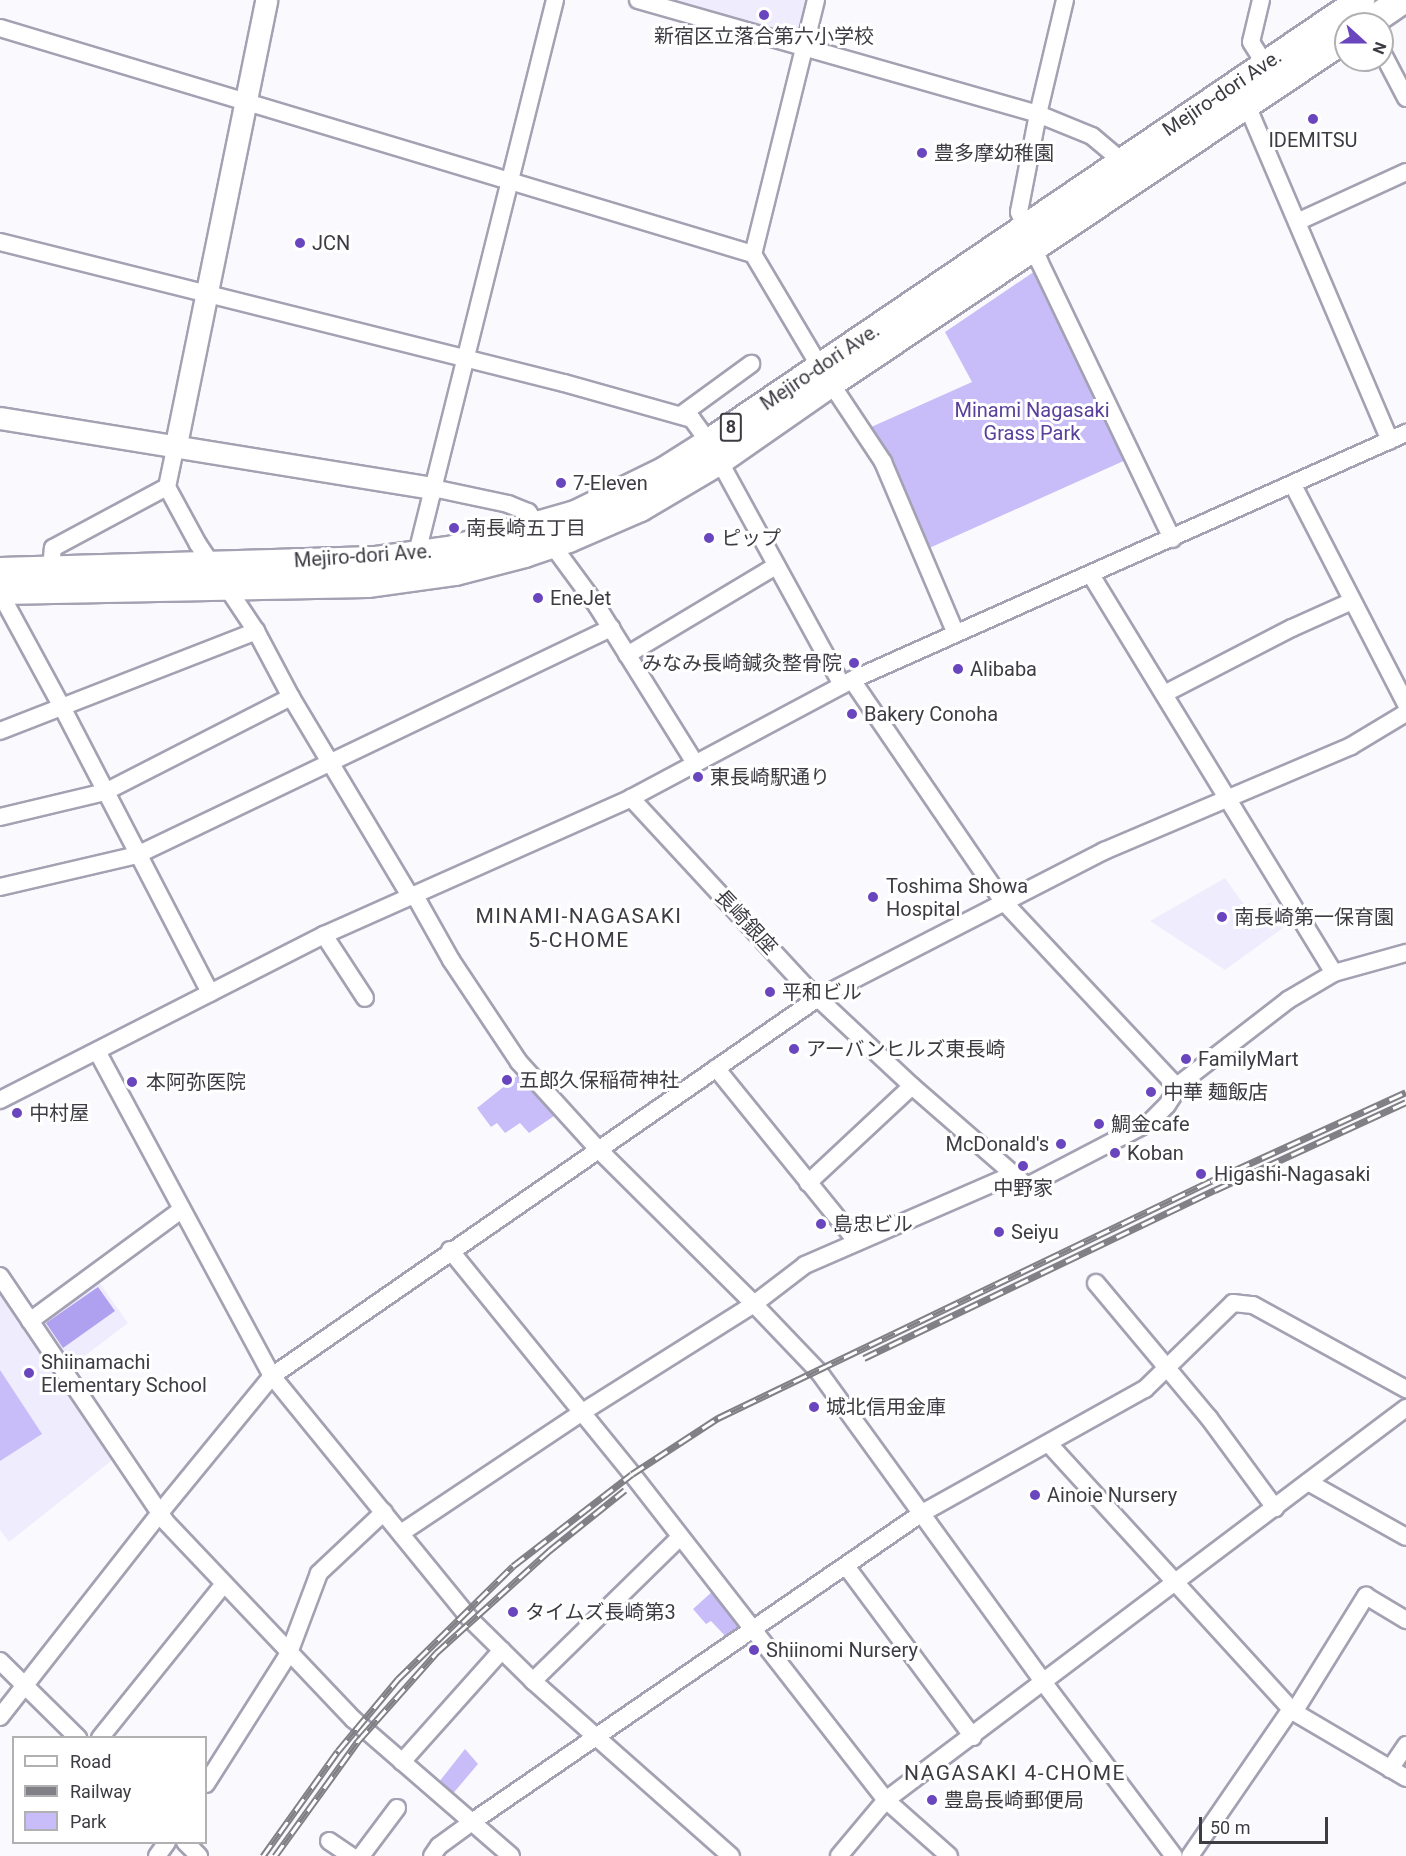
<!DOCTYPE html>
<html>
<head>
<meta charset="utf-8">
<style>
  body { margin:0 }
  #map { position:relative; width:1406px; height:1856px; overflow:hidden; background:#fafafe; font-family:Roboto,"Noto Sans JP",sans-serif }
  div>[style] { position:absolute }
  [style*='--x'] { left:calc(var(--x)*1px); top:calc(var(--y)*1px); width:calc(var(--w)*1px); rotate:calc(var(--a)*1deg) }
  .built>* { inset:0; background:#efedfd }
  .green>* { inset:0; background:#c8bdf9 }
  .water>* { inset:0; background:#b0a1f0 }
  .roads { filter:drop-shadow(2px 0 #a3a1b2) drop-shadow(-2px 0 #a3a1b2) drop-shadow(0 2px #a3a1b2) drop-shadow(0 -2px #a3a1b2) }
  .minor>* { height:16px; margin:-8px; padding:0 8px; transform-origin:8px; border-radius:8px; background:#fff }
  .tertiary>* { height:21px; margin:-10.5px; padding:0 10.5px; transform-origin:10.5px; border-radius:10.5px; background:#fff }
  .primary>* { height:27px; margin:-13.5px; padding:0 13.5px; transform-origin:13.5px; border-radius:13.5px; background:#fff }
  .rail>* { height:7px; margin-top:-3.5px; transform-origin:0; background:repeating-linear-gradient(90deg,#fff 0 14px,#818086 0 28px); box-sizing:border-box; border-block:2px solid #818086 }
  .dots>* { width:16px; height:16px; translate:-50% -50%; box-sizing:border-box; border:3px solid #fff; border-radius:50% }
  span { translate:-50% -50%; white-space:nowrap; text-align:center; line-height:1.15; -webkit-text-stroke:6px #fff; paint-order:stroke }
  .shield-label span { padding:2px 4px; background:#fff; border:2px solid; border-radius:4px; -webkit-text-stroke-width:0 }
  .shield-label { font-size:18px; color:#3d3c43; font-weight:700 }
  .poi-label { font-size:20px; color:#3d3c43 }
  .left { translate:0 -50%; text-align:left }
  .right { translate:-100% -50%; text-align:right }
  .street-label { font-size:20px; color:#3d3c43 }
  .park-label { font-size:20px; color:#59409b }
  .neighbourhood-label { font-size:21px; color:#3d3c43; letter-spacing:1.5px }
  .legend { position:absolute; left:12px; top:1736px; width:195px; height:108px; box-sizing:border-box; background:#fff; border:2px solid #b1b1b4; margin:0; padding:8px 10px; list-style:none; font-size:18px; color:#3d3c43 }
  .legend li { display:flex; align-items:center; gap:12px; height:30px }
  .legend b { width:30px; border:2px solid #b1b1b4 }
  .north { position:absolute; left:1334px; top:12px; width:60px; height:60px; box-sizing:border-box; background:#fff; border:2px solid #b1b1b4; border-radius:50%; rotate:111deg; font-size:16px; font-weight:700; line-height:24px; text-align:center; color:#3d3c43 }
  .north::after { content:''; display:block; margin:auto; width:21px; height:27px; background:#6945be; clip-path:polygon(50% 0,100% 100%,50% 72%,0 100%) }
  .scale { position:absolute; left:1199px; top:1817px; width:129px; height:27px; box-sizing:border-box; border:3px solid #3d3c43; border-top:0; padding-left:8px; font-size:18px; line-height:21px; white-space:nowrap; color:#3d3c43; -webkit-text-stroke:4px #fff; paint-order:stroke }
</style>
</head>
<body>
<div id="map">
  <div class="built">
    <div style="clip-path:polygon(674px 0,806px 0,798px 30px,792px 34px)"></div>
    <div style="clip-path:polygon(1225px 878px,1250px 913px,1271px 902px,1283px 928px,1225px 970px,1150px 921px)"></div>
    <div style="clip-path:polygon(97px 1279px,128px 1323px,74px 1364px,65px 1362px,37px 1322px)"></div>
    <div style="clip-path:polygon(0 1288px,115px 1458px,9px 1542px,0 1530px)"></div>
  </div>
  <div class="green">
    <div style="clip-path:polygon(1035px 271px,1128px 459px,927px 549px,869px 428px,972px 382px,945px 332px)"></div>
    <div style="clip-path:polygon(521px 1073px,557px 1114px,529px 1133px,520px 1123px,505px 1133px,497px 1123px,491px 1127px,477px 1108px)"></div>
    <div style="clip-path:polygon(0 1370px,42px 1434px,0 1461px)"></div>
    <div style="clip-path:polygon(714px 1590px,745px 1626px,729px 1640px,711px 1621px,706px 1624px,693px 1609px)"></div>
    <div style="clip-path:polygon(465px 1749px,478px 1764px,450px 1797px,439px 1782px)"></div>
  </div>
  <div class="water">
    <div style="clip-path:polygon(98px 1287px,115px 1311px,63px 1348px,46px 1323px)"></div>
  </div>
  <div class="roads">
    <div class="minor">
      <div style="--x:638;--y:0;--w:416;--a:15.9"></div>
      <div style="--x:1038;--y:114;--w:58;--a:22.2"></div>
      <div style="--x:1092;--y:136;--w:39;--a:40"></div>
      <div style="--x:816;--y:0;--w:262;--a:103.9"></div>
      <div style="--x:753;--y:254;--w:131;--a:59.3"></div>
      <div style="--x:820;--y:367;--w:114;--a:56.4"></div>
      <div style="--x:883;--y:462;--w:185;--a:67"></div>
      <div style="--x:1065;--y:0;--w:117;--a:103.3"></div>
      <div style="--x:1038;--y:114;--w:100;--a:101"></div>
      <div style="--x:1019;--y:212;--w:55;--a:67.6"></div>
      <div style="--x:1040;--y:263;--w:306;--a:64.4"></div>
      <div style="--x:1261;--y:0;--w:43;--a:103.4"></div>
      <div style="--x:1251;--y:42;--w:26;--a:58"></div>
      <div style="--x:0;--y:28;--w:786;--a:16.71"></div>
      <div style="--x:1382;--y:52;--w:52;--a:62.4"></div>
      <div style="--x:1246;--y:103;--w:367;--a:66.9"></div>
      <div style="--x:1297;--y:222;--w:120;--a:-24.6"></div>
      <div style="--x:0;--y:242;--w:581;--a:14.04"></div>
      <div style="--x:564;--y:383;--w:133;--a:15.7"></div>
      <div style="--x:692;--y:419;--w:29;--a:54"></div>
      <div style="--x:709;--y:442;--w:277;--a:61.3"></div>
      <div style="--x:681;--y:415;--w:87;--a:-36.1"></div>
      <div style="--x:176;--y:444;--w:44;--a:101.8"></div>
      <div style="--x:167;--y:487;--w:65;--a:61.5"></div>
      <div style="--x:198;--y:544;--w:105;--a:56.3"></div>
      <div style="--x:256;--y:631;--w:75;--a:62.1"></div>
      <div style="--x:291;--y:697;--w:232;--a:59.1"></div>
      <div style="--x:1293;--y:485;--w:246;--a:62.7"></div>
      <div style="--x:433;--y:488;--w:77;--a:12"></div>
      <div style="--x:508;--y:504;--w:22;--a:22"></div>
      <div style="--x:528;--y:512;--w:117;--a:53.7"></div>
      <div style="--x:597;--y:606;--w:185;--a:58"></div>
      <div style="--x:415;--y:561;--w:578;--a:-75.99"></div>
      <div style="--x:51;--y:569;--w:21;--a:-85"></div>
      <div style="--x:53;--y:548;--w:129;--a:-28.2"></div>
      <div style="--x:1091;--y:575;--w:466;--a:58.6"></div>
      <div style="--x:0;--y:593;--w:130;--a:61.5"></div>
      <div style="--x:62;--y:707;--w:322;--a:62.6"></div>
      <div style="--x:627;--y:655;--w:174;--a:-30.9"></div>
      <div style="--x:852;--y:680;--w:268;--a:55.7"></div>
      <div style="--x:1003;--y:901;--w:256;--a:46.9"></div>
      <div style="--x:1164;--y:694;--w:144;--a:-27.3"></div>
      <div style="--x:1292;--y:628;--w:66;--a:-24.2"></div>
      <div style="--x:0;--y:731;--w:275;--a:-21.3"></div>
      <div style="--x:631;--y:798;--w:253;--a:47.2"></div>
      <div style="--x:803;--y:984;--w:149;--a:43.1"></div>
      <div style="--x:912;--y:1086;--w:152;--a:41"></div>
      <div style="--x:1027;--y:1186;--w:139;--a:-27.5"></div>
      <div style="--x:1150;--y:1122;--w:24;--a:-45"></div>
      <div style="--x:1167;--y:1105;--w:27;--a:-57"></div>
      <div style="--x:1182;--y:1082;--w:134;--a:-37.7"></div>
      <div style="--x:1288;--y:1000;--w:53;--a:-30.4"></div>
      <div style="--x:1334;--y:973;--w:75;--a:-15.5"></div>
      <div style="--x:0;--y:817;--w:108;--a:-13.4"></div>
      <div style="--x:105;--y:792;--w:209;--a:-27.1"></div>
      <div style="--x:0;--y:887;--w:141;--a:-13.1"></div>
      <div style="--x:137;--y:855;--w:526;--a:-25.59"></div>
      <div style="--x:414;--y:894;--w:76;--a:60.7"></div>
      <div style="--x:451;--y:960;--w:123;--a:56.3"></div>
      <div style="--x:519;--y:1062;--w:118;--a:47.8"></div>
      <div style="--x:598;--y:1149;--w:220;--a:44.8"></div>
      <div style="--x:754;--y:1304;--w:94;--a:46.3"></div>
      <div style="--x:819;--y:1372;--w:384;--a:54.1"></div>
      <div style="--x:1044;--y:1683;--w:216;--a:53.1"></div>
      <div style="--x:324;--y:935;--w:75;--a:56.9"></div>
      <div style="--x:97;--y:1051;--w:369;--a:61.7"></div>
      <div style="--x:272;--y:1376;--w:316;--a:50.8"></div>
      <div style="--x:472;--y:1621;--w:86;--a:44.5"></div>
      <div style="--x:533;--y:1681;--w:264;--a:41.5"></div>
      <div style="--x:716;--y:1068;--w:224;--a:51"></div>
      <div style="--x:0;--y:1100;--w:364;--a:-27"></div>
      <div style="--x:324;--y:935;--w:336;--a:-24"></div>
      <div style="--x:631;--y:798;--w:251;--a:-28.1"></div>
      <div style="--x:852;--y:680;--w:607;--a:-24.03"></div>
      <div style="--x:808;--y:1183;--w:142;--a:-43"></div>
      <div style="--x:450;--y:1250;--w:289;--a:50.9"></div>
      <div style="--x:632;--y:1474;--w:413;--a:52.1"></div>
      <div style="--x:886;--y:1800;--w:84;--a:41.6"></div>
      <div style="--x:0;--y:1276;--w:295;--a:56"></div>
      <div style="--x:165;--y:1521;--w:273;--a:46.5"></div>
      <div style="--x:353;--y:1719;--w:209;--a:40.9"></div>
      <div style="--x:1096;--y:1283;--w:176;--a:50.1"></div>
      <div style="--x:1209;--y:1418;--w:112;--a:53.7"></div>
      <div style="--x:30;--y:1321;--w:187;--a:-36.3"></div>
      <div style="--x:1049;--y:1444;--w:363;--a:47.6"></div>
      <div style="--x:1294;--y:1712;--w:130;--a:30.5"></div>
      <div style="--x:1308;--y:1482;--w:112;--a:29.3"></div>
      <div style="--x:401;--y:1533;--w:216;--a:-33.7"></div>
      <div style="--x:581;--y:1413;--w:204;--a:-32.2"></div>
      <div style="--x:754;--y:1304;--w:64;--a:-37.4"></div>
      <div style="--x:805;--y:1265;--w:228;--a:-23.5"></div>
      <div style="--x:846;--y:1566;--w:213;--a:53.4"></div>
      <div style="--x:0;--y:1661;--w:110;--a:44.6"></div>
      <div style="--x:533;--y:1681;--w:206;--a:-44.4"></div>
      <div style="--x:1294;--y:1712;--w:137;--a:-58.2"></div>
      <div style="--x:1366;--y:1596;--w:47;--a:31"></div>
      <div style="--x:0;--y:1717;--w:258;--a:-51.9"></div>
      <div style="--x:159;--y:1514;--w:178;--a:-50.7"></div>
      <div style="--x:272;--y:1376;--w:664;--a:-34.7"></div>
      <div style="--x:818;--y:998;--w:322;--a:-27.2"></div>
      <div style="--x:1104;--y:851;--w:268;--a:-23"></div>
      <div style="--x:1351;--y:746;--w:64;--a:-31"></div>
      <div style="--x:100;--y:1738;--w:198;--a:-51.2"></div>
      <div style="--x:402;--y:1762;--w:150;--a:-48.2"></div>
      <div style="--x:1390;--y:1769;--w:29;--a:-56"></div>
      <div style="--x:206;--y:1784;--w:155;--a:-57.6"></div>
      <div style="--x:289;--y:1653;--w:85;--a:-69.4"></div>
      <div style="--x:319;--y:1573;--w:89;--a:-43.2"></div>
      <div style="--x:329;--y:1841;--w:27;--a:34"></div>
      <div style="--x:185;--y:1842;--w:20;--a:45"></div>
      <div style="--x:157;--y:1856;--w:17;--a:-54"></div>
      <div style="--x:361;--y:1856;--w:60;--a:-53.1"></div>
      <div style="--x:432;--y:1856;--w:12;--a:-55"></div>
      <div style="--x:439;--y:1846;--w:41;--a:-36"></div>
      <div style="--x:472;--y:1822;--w:546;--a:-34.48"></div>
      <div style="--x:922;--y:1513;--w:255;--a:-29.1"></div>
      <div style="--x:1145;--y:1389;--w:123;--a:-44.3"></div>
      <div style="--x:1233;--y:1303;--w:20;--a:6"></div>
      <div style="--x:1253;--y:1305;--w:175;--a:28.8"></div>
      <div style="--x:839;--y:1856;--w:73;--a:-50"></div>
      <div style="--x:886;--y:1800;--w:651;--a:-37.01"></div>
      <div style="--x:1190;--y:1856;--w:178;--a:-55.5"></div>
    </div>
    <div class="tertiary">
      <div style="--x:0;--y:418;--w:439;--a:9.2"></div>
      <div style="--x:176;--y:444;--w:453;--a:-78.5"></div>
    </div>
    <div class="primary">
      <div style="--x:1366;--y:24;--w:42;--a:-34.4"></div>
      <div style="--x:0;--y:571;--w:374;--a:-1.7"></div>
      <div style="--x:374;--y:560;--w:80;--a:-7.9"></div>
      <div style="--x:453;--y:549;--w:127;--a:-16"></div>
      <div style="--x:575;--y:514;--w:100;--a:-26.1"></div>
      <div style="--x:665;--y:470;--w:52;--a:-32.5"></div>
      <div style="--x:709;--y:442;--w:787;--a:-34.17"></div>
      <div style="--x:0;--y:590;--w:367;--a:-1.1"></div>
      <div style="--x:367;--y:583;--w:89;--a:-7.8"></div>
      <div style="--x:455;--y:571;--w:71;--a:-14.6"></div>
      <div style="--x:524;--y:553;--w:46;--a:-18.8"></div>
      <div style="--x:568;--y:538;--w:78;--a:-23.3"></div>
      <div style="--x:640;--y:507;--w:92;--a:-30.7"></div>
      <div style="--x:719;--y:460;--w:136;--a:-34.9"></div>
      <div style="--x:831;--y:382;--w:620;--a:-33.82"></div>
    </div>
  </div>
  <div class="rail">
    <div style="--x:864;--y:1358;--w:389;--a:-25.6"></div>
    <div style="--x:1215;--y:1190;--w:210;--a:-24.7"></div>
    <div style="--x:263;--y:1856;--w:129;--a:-54.5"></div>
    <div style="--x:338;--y:1751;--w:94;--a:-50.2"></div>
    <div style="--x:398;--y:1679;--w:161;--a:-44.5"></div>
    <div style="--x:513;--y:1566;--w:150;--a:-37.7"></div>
    <div style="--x:632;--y:1474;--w:103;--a:-33.1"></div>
    <div style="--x:718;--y:1418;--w:547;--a:-25.68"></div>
    <div style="--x:1211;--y:1181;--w:214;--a:-24.5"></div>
    <div style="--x:275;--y:1856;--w:142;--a:-54.2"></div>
    <div style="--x:358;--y:1741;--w:118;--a:-48.4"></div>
    <div style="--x:436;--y:1653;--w:154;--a:-42.1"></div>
    <div style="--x:550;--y:1550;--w:96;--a:-38.7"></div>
  </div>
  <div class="dots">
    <div style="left:764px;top:15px;background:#6945be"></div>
    <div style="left:1313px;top:119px;background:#6945be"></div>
    <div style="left:922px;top:153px;background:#6945be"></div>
    <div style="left:300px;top:243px;background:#6945be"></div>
    <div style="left:561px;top:483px;background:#6945be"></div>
    <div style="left:454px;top:528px;background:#6945be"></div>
    <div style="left:709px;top:538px;background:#6945be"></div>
    <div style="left:538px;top:598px;background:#6945be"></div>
    <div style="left:854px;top:663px;background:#6945be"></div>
    <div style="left:958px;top:669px;background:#6945be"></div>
    <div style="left:852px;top:714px;background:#6945be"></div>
    <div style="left:698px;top:777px;background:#6945be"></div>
    <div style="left:873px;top:897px;background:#6945be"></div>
    <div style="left:1222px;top:917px;background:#6945be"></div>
    <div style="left:770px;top:992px;background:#6945be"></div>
    <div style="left:794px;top:1049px;background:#6945be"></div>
    <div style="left:1186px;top:1059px;background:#6945be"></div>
    <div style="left:507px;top:1080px;background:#6945be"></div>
    <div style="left:132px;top:1082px;background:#6945be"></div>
    <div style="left:1151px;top:1092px;background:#6945be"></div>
    <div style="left:17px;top:1113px;background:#6945be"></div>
    <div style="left:1099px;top:1124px;background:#6945be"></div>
    <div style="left:1061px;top:1144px;background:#6945be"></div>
    <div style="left:1115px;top:1153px;background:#6945be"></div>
    <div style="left:1023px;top:1166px;background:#6945be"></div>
    <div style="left:1201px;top:1174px;background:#6945be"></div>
    <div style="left:821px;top:1224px;background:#6945be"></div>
    <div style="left:999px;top:1232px;background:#6945be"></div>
    <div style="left:29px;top:1373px;background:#6945be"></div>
    <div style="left:814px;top:1407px;background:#6945be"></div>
    <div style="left:1035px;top:1495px;background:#6945be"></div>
    <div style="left:513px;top:1612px;background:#6945be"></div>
    <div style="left:754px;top:1650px;background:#6945be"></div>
    <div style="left:932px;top:1800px;background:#6945be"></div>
  </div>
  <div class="shield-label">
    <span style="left:731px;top:427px">8</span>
  </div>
  <div class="poi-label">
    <span style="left:764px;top:36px">新宿区立落合第六小学校</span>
    <span style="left:1313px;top:140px">IDEMITSU</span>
    <span class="left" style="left:934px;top:153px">豊多摩幼稚園</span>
    <span class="left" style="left:312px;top:243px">JCN</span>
    <span class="left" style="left:573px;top:483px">7-Eleven</span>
    <span class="left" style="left:466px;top:528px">南長崎五丁目</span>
    <span class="left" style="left:721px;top:538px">ピップ</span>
    <span class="left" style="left:550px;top:598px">EneJet</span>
    <span class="right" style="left:842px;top:663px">みなみ長崎鍼灸整骨院</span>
    <span class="left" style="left:970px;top:669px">Alibaba</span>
    <span class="left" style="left:864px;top:714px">Bakery Conoha</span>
    <span class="left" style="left:710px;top:777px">東長崎駅通り</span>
    <span class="left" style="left:886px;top:898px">Toshima Showa<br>Hospital</span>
    <span class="left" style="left:1234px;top:917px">南長崎第一保育園</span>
    <span class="left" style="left:782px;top:992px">平和ビル</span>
    <span class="left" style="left:806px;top:1049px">アーバンヒルズ東長崎</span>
    <span class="left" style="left:1198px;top:1059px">FamilyMart</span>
    <span class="left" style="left:519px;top:1080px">五郎久保稲荷神社</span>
    <span class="left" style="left:146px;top:1082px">本阿弥医院</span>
    <span class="left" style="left:1163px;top:1092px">中華 麺飯店</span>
    <span class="left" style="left:29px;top:1113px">中村屋</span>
    <span class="left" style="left:1111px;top:1124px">鯛金cafe</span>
    <span class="right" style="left:1049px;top:1144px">McDonald's</span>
    <span class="left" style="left:1127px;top:1153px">Koban</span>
    <span class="left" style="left:1214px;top:1174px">Higashi-Nagasaki</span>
    <span style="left:1023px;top:1188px">中野家</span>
    <span class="left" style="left:833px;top:1224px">島忠ビル</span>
    <span class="left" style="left:1011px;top:1232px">Seiyu</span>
    <span class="left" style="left:41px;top:1374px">Shiinamachi<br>Elementary School</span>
    <span class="left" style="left:826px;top:1407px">城北信用金庫</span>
    <span class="left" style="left:1047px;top:1495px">Ainoie Nursery</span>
    <span class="left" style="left:525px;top:1612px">タイムズ長崎第3</span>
    <span class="left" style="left:766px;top:1650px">Shiinomi Nursery</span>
    <span class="left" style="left:944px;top:1800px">豊島長崎郵便局</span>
  </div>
  <div class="street-label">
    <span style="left:1222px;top:93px;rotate:-34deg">Mejiro-dori Ave.</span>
    <span style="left:820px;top:367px;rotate:-34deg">Mejiro-dori Ave.</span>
    <span style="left:363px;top:556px;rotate:-4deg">Mejiro-dori Ave.</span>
    <span style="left:746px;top:922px;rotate:47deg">長崎銀座</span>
  </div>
  <div class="park-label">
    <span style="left:1032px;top:422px">Minami Nagasaki<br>Grass Park</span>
  </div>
  <div class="neighbourhood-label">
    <span style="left:579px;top:928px">MINAMI-NAGASAKI<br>5-CHOME</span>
    <span style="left:1015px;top:1773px">NAGASAKI 4-CHOME</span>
  </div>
  <ul class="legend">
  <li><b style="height:8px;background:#fff"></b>Road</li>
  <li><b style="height:8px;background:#818086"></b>Railway</li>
  <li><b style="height:16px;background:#c8bdf9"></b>Park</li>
  </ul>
  <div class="north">N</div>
  <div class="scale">50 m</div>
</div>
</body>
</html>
